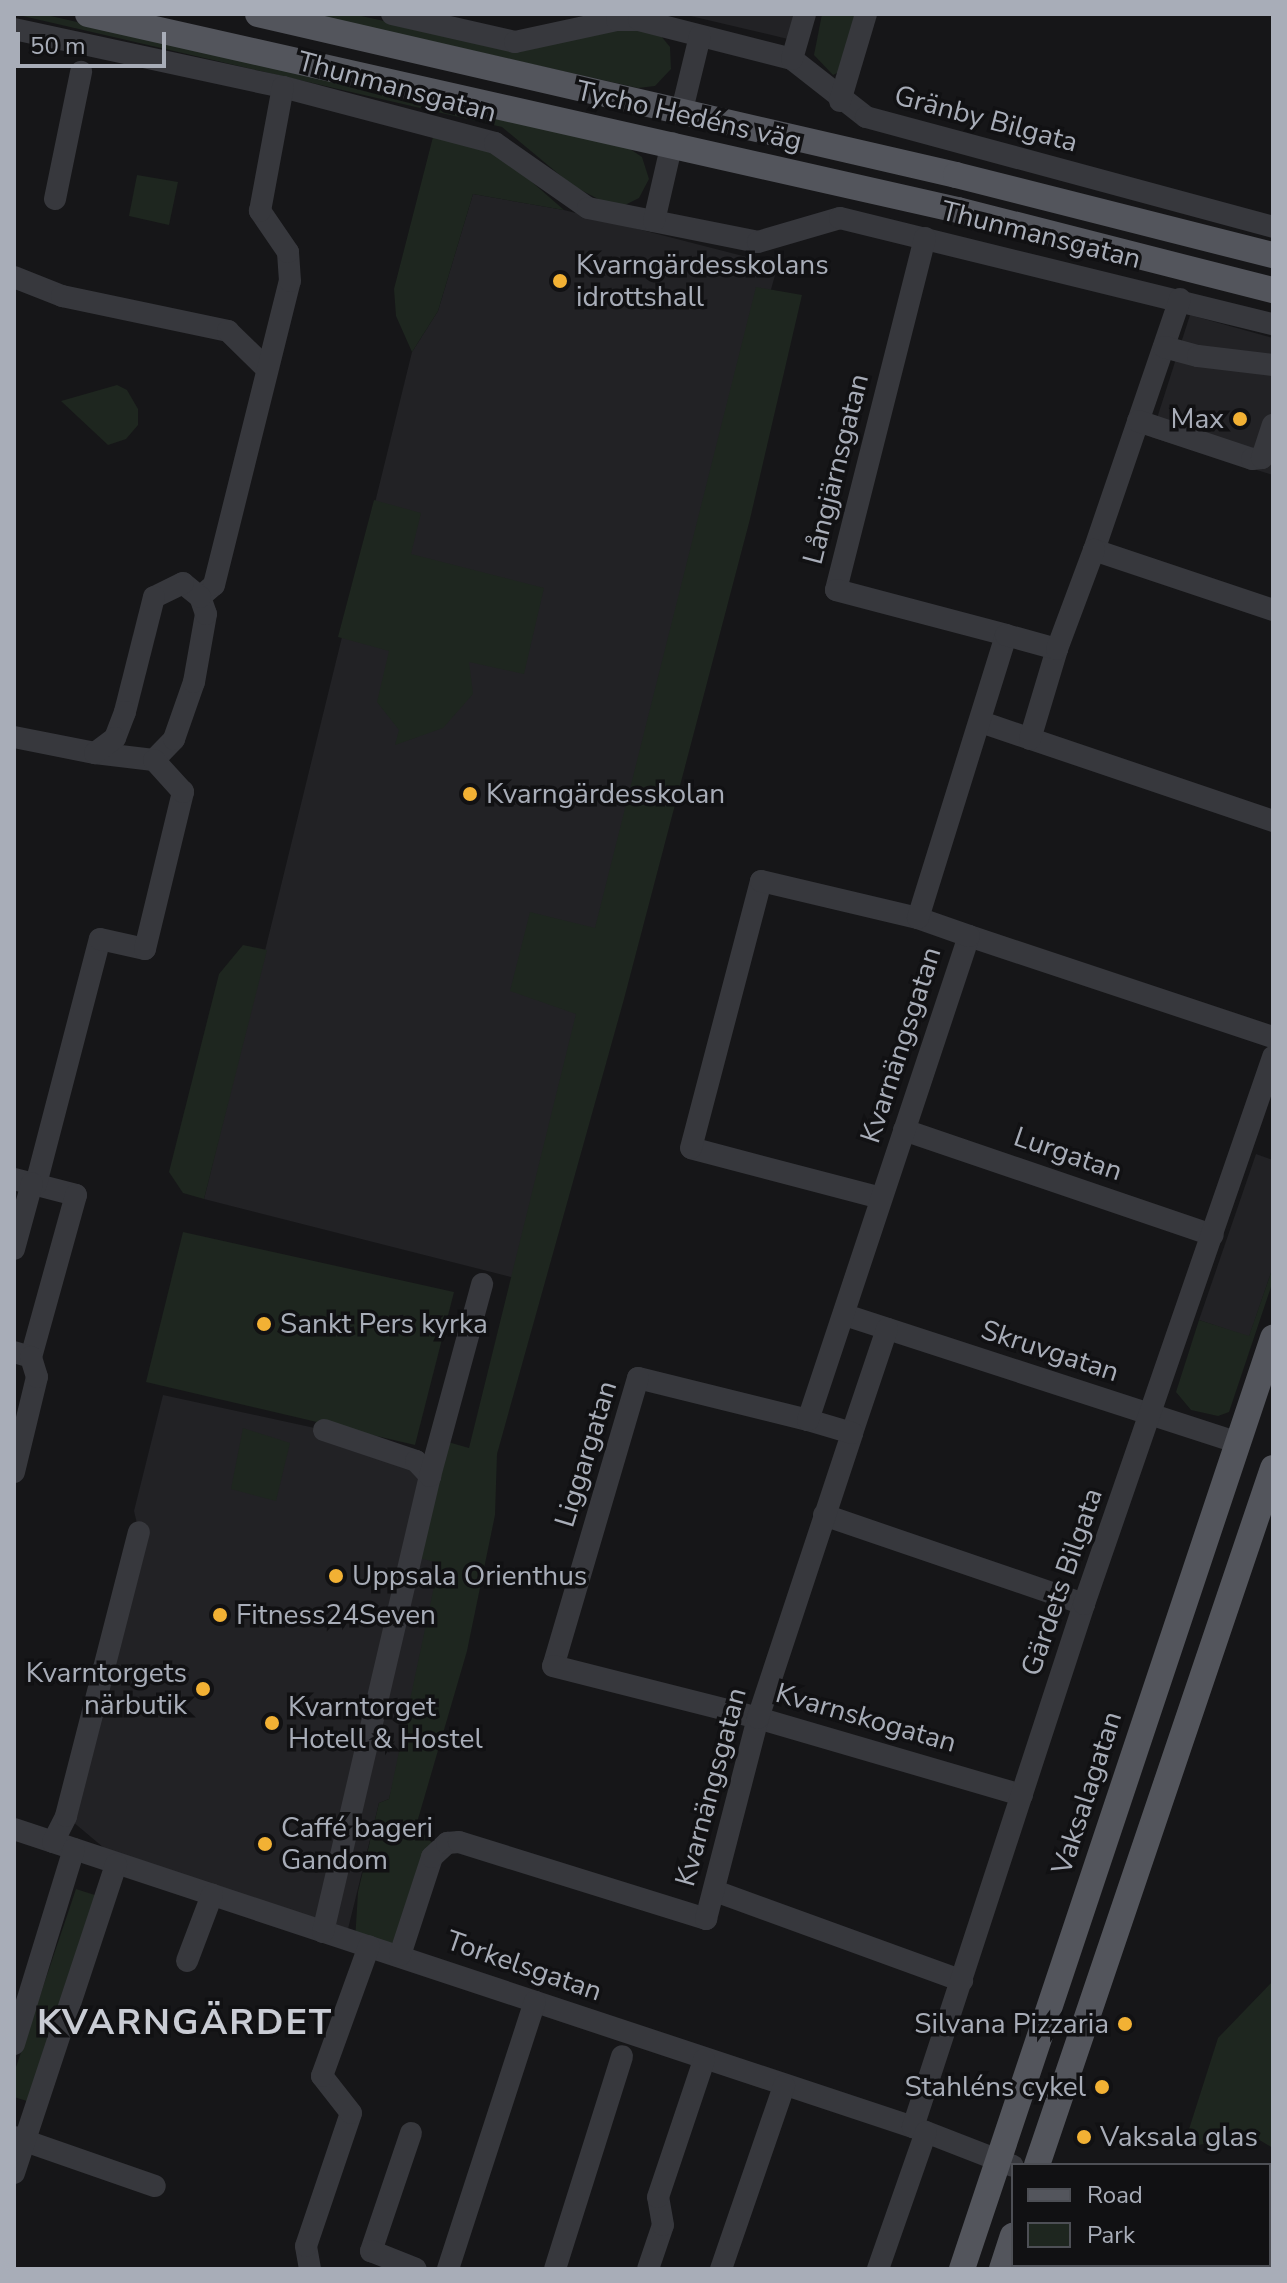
<!DOCTYPE html>
<html>
<head>
<meta charset="utf-8">
<style>
  body { margin:0 }
  #map { position:relative; width:1287px; height:2283px; overflow:hidden; background:#161618; font-family:"Nunito Sans",sans-serif }
  div>[style] { position:absolute }
  [style*='--x'] { left:calc(var(--x)*1px); top:calc(var(--y)*1px); width:calc(var(--w)*1px); rotate:calc(var(--a)*1deg) }
  .built>* { inset:0; background:#222225 }
  .green>* { inset:0; background:#1e261f }
  .minor>* { height:22px; margin:-11px; padding:0 11px; transform-origin:11px; border-radius:11px; background:#37383d }
  .major>* { height:26px; margin:-13px; padding:0 13px; transform-origin:13px; border-radius:13px; background:#53555c }
  .dots>* { width:22px; height:22px; translate:-50% -50%; box-sizing:border-box; border:4px solid #111113; border-radius:50% }
  span { translate:-50% -50%; white-space:nowrap; text-align:center; line-height:1.15; -webkit-text-stroke:7px #111113; paint-order:stroke }
  .street-label { font-size:28px; color:#a8adb8 }
  .poi-label { font-size:28px; color:#a8adb8 }
  .left { translate:0 -50%; text-align:left }
  .right { translate:-100% -50%; text-align:right }
  .district-label { font-size:36px; color:#c9ccd4; font-weight:700; letter-spacing:2px }
  .frame { position:absolute; inset:0; border:16px solid #a8adb8; pointer-events:none }
  .legend { position:absolute; left:1011px; top:2163px; width:260px; height:104px; box-sizing:border-box; background:#111113; border:2px solid #4d4f55; margin:0; padding:10px 14px; list-style:none; font-size:24px; color:#a8adb8 }
  .legend li { display:flex; align-items:center; gap:16px; height:40px }
  .legend b { width:40px; border:2px solid #4d4f55 }
  .scale { position:absolute; left:16px; top:32px; width:150px; height:36px; box-sizing:border-box; border:4px solid #a8adb8; border-top:0; padding-left:10px; font-size:24px; line-height:28px; white-space:nowrap; color:#a8adb8; -webkit-text-stroke:6px #111113; paint-order:stroke }
</style>
</head>
<body>
<div id="map">
  <div class="built">
    <div style="clip-path:polygon(682px 14px,794px 14px,788px 39px)"></div>
    <div style="clip-path:polygon(473px 194px,564px 210px,778px 265px,723px 457px,515px 1278px,204px 1199px,412px 352px,438px 311px)"></div>
    <div style="clip-path:polygon(1190px 315px,1273px 338px,1273px 475px,1151px 437px)"></div>
    <div style="clip-path:polygon(1256px 1154px,1273px 1160px,1273px 1267px,1249px 1337px,1199px 1320px)"></div>
    <div style="clip-path:polygon(163px 1395px,324px 1430px,416px 1461px,479px 1459px,389px 1799px,379px 1803px,348px 1929px,110px 1853px,66px 1816px,139px 1532px,134px 1511px)"></div>
  </div>
  <div class="green">
    <div style="clip-path:polygon(14px 14px,42px 14px,627px 147px,642px 157px,649px 179px,639px 198px,625px 205px,604px 202px,573px 186px,502px 127px)"></div>
    <div style="clip-path:polygon(310px 14px,352px 14px,523px 51px,624px 27px,661px 36px,670px 47px,671px 69px,655px 86px,638px 88px)"></div>
    <div style="clip-path:polygon(822px 14px,857px 14px,839px 72px,833px 75px,814px 55px)"></div>
    <div style="clip-path:polygon(433px 137px,500px 154px,564px 210px,473px 194px,438px 311px,412px 352px,396px 316px,394px 289px)"></div>
    <div style="clip-path:polygon(137px 175px,178px 182px,169px 225px,129px 216px)"></div>
    <div style="clip-path:polygon(756px 287px,802px 295px,750px 519px,624px 999px,497px 1454px,495px 1515px,467px 1651px,416px 1826px,438px 1849px,400px 1955px,355px 1941px,358px 1892px,379px 1803px,389px 1799px,439px 1563px,411px 1556px,441px 1440px,469px 1448px,576px 1014px,510px 991px,530px 912px,595px 928px)"></div>
    <div style="clip-path:polygon(117px 385px,127px 390px,138px 409px,138px 425px,126px 439px,108px 445px,61px 401px)"></div>
    <div style="clip-path:polygon(374px 500px,421px 513px,411px 554px,544px 588px,524px 674px,469px 662px,473px 694px,443px 728px,395px 745px,399px 730px,377px 702px,389px 651px,338px 637px)"></div>
    <div style="clip-path:polygon(243px 945px,267px 950px,204px 1199px,183px 1193px,169px 1172px,219px 974px)"></div>
    <div style="clip-path:polygon(183px 1232px,454px 1292px,415px 1445px,146px 1382px)"></div>
    <div style="clip-path:polygon(1273px 1267px,1273px 1281px,1229px 1412px,1218px 1416px,1191px 1410px,1176px 1392px,1199px 1320px,1249px 1336px)"></div>
    <div style="clip-path:polygon(243px 1428px,290px 1443px,276px 1501px,231px 1489px)"></div>
    <div style="clip-path:polygon(76px 1889px,101px 1897px,30px 2102px,14px 2097px,14px 2073px)"></div>
    <div style="clip-path:polygon(1273px 1981px,1273px 2148px,1251px 2135px,1183px 2148px,1218px 2038px)"></div>
  </div>
  <div class="minor">
    <div style="--x:392;--y:14;--w:126;--a:12.8"></div>
    <div style="--x:515;--y:42;--w:104;--a:-12.2"></div>
    <div style="--x:617;--y:20;--w:22;--a:0"></div>
    <div style="--x:639;--y:20;--w:158;--a:14.3"></div>
    <div style="--x:792;--y:59;--w:94;--a:38.1"></div>
    <div style="--x:866;--y:117;--w:422;--a:15.1"></div>
    <div style="--x:14;--y:29;--w:275;--a:12.2"></div>
    <div style="--x:283;--y:87;--w:219;--a:14.8"></div>
    <div style="--x:495;--y:143;--w:113;--a:35"></div>
    <div style="--x:588;--y:208;--w:173;--a:11.3"></div>
    <div style="--x:758;--y:242;--w:85;--a:-16.3"></div>
    <div style="--x:840;--y:218;--w:446;--a:13.8"></div>
    <div style="--x:792;--y:59;--w:47;--a:-73.9"></div>
    <div style="--x:840;--y:101;--w:91;--a:-73.4"></div>
    <div style="--x:682;--y:110;--w:76;--a:-76.3"></div>
    <div style="--x:55;--y:199;--w:130;--a:-78.4"></div>
    <div style="--x:654;--y:221;--w:80;--a:-77"></div>
    <div style="--x:925;--y:238;--w:363;--a:104.2"></div>
    <div style="--x:836;--y:590;--w:176;--a:14.8"></div>
    <div style="--x:14;--y:277;--w:52;--a:21.6"></div>
    <div style="--x:62;--y:296;--w:170;--a:11.9"></div>
    <div style="--x:228;--y:331;--w:54;--a:44.3"></div>
    <div style="--x:1180;--y:299;--w:265;--a:108.9"></div>
    <div style="--x:1094;--y:550;--w:189;--a:18.5"></div>
    <div style="--x:1164;--y:347;--w:35;--a:15"></div>
    <div style="--x:1198;--y:356;--w:76;--a:6.8"></div>
    <div style="--x:1138;--y:421;--w:120;--a:18.4"></div>
    <div style="--x:1252;--y:459;--w:10;--a:-6"></div>
    <div style="--x:1262;--y:458;--w:35;--a:-72"></div>
    <div style="--x:200;--y:597;--w:18;--a:-41"></div>
    <div style="--x:214;--y:585;--w:313;--a:-76"></div>
    <div style="--x:290;--y:281;--w:29;--a:-94"></div>
    <div style="--x:288;--y:252;--w:50;--a:-124.3"></div>
    <div style="--x:260;--y:211;--w:126;--a:-79.5"></div>
    <div style="--x:981;--y:722;--w:308;--a:18.7"></div>
    <div style="--x:14;--y:737;--w:83;--a:11.2"></div>
    <div style="--x:95;--y:753;--w:59;--a:6.8"></div>
    <div style="--x:154;--y:760;--w:29;--a:-46"></div>
    <div style="--x:174;--y:739;--w:60;--a:-70.7"></div>
    <div style="--x:194;--y:682;--w:69;--a:-80"></div>
    <div style="--x:206;--y:614;--w:18;--a:-109"></div>
    <div style="--x:200;--y:597;--w:22;--a:-141"></div>
    <div style="--x:183;--y:583;--w:32;--a:154"></div>
    <div style="--x:154;--y:597;--w:119;--a:104.2"></div>
    <div style="--x:125;--y:712;--w:28;--a:111"></div>
    <div style="--x:115;--y:738;--w:25;--a:143"></div>
    <div style="--x:1030;--y:739;--w:94;--a:-73.3"></div>
    <div style="--x:969;--y:936;--w:320;--a:18.4"></div>
    <div style="--x:904;--y:1130;--w:326;--a:18.8"></div>
    <div style="--x:14;--y:1179;--w:64;--a:14.5"></div>
    <div style="--x:76;--y:1195;--w:168;--a:105.5"></div>
    <div style="--x:31;--y:1357;--w:18;--a:-164"></div>
    <div style="--x:36;--y:1184;--w:253;--a:-75.4"></div>
    <div style="--x:100;--y:939;--w:46;--a:12.5"></div>
    <div style="--x:145;--y:949;--w:162;--a:-76.4"></div>
    <div style="--x:183;--y:792;--w:43;--a:-132.2"></div>
    <div style="--x:881;--y:1198;--w:196;--a:-165.3"></div>
    <div style="--x:691;--y:1148;--w:276;--a:-75.3"></div>
    <div style="--x:761;--y:881;--w:161;--a:13.3"></div>
    <div style="--x:14;--y:1249;--w:68;--a:-74.7"></div>
    <div style="--x:845;--y:1315;--w:413;--a:18"></div>
    <div style="--x:808;--y:1420;--w:175;--a:-166.1"></div>
    <div style="--x:638;--y:1378;--w:300;--a:106.4"></div>
    <div style="--x:553;--y:1666;--w:211;--a:14.2"></div>
    <div style="--x:758;--y:1718;--w:275;--a:16.3"></div>
    <div style="--x:324;--y:1430;--w:97;--a:18.6"></div>
    <div style="--x:416;--y:1461;--w:21;--a:47"></div>
    <div style="--x:852;--y:1433;--w:110;--a:-71.4"></div>
    <div style="--x:14;--y:1472;--w:98;--a:-76.4"></div>
    <div style="--x:37;--y:1377;--w:21;--a:-107"></div>
    <div style="--x:824;--y:1515;--w:275;--a:18.9"></div>
    <div style="--x:14;--y:1829;--w:947;--a:18.34"></div>
    <div style="--x:913;--y:2127;--w:107;--a:21.3"></div>
    <div style="--x:53;--y:1842;--w:29;--a:-63"></div>
    <div style="--x:66;--y:1816;--w:293;--a:-75.6"></div>
    <div style="--x:715;--y:1891;--w:263;--a:20"></div>
    <div style="--x:323;--y:1932;--w:468;--a:-76.8"></div>
    <div style="--x:430;--y:1476;--w:199;--a:-74.8"></div>
    <div style="--x:400;--y:1955;--w:103;--a:-71.9"></div>
    <div style="--x:432;--y:1857;--w:21;--a:-43"></div>
    <div style="--x:447;--y:1843;--w:12;--a:-5"></div>
    <div style="--x:459;--y:1842;--w:259;--a:17.3"></div>
    <div style="--x:706;--y:1919;--w:208;--a:-75.5"></div>
    <div style="--x:758;--y:1718;--w:300;--a:-71.7"></div>
    <div style="--x:852;--y:1433;--w:46;--a:-163.5"></div>
    <div style="--x:808;--y:1420;--w:510;--a:-71.6"></div>
    <div style="--x:969;--y:936;--w:54;--a:-160.6"></div>
    <div style="--x:918;--y:918;--w:296;--a:-72.7"></div>
    <div style="--x:1006;--y:635;--w:53;--a:15.4"></div>
    <div style="--x:1057;--y:649;--w:106;--a:-69.5"></div>
    <div style="--x:187;--y:1961;--w:71;--a:-69.3"></div>
    <div style="--x:14;--y:2044;--w:204;--a:-72.9"></div>
    <div style="--x:913;--y:2127;--w:550;--a:-71.89"></div>
    <div style="--x:1084;--y:1604;--w:579;--a:-70.94"></div>
    <div style="--x:411;--y:2133;--w:125;--a:108.7"></div>
    <div style="--x:371;--y:2251;--w:48;--a:21.8"></div>
    <div style="--x:14;--y:2137;--w:149;--a:19.2"></div>
    <div style="--x:14;--y:2173;--w:325;--a:-71.7"></div>
    <div style="--x:1266;--y:2265;--w:8;--a:23"></div>
    <div style="--x:310;--y:2269;--w:23;--a:-100"></div>
    <div style="--x:306;--y:2246;--w:140;--a:-71.3"></div>
    <div style="--x:351;--y:2113;--w:47;--a:-128.1"></div>
    <div style="--x:322;--y:2076;--w:138;--a:-70.1"></div>
    <div style="--x:448;--y:2269;--w:281;--a:-72"></div>
    <div style="--x:555;--y:2269;--w:223;--a:-72.5"></div>
    <div style="--x:648;--y:2269;--w:46;--a:-71.2"></div>
    <div style="--x:663;--y:2225;--w:28;--a:-100"></div>
    <div style="--x:658;--y:2197;--w:145;--a:-71.4"></div>
    <div style="--x:721;--y:2269;--w:194;--a:-71"></div>
    <div style="--x:878;--y:2269;--w:145;--a:-70.7"></div>
  </div>
  <div class="major">
    <div style="--x:88;--y:14;--w:892;--a:12.7"></div>
    <div style="--x:958;--y:210;--w:325;--a:14.3"></div>
    <div style="--x:258;--y:14;--w:716;--a:12.99"></div>
    <div style="--x:956;--y:175;--w:327;--a:14.2"></div>
    <div style="--x:1037;--y:2165;--w:736;--a:-71.29"></div>
    <div style="--x:962;--y:2269;--w:982;--a:-71.53"></div>
    <div style="--x:1002;--y:2269;--w:35;--a:-72"></div>
  </div>
  <div class="dots">
    <div style="left:560px;top:281px;background:#f2b134"></div>
    <div style="left:1240px;top:419px;background:#f2b134"></div>
    <div style="left:470px;top:794px;background:#f2b134"></div>
    <div style="left:264px;top:1324px;background:#f2b134"></div>
    <div style="left:336px;top:1576px;background:#f2b134"></div>
    <div style="left:220px;top:1615px;background:#f2b134"></div>
    <div style="left:203px;top:1689px;background:#f2b134"></div>
    <div style="left:272px;top:1723px;background:#f2b134"></div>
    <div style="left:265px;top:1844px;background:#f2b134"></div>
    <div style="left:1125px;top:2024px;background:#f2b134"></div>
    <div style="left:1102px;top:2087px;background:#f2b134"></div>
    <div style="left:1084px;top:2137px;background:#f2b134"></div>
  </div>
  <div class="street-label">
    <span style="left:397px;top:87px;rotate:15deg">Thunmansgatan</span>
    <span style="left:689px;top:116px;rotate:13deg">Tycho Hedéns väg</span>
    <span style="left:986px;top:119px;rotate:15deg">Gränby Bilgata</span>
    <span style="left:1041px;top:235px;rotate:14deg">Thunmansgatan</span>
    <span style="left:836px;top:469px;rotate:-76deg">Långjärnsgatan</span>
    <span style="left:901px;top:1045px;rotate:-72deg">Kvarnängsgatan</span>
    <span style="left:1068px;top:1154px;rotate:19deg">Lurgatan</span>
    <span style="left:1050px;top:1351px;rotate:18deg">Skruvgatan</span>
    <span style="left:586px;top:1454px;rotate:-73deg">Liggargatan</span>
    <span style="left:1062px;top:1582px;rotate:-71deg">Gärdets Bilgata</span>
    <span style="left:866px;top:1718px;rotate:16deg">Kvarnskogatan</span>
    <span style="left:711px;top:1787px;rotate:-75deg">Kvarnängsgatan</span>
    <span style="left:1087px;top:1793px;rotate:-72deg">Vaksalagatan</span>
    <span style="left:524px;top:1966px;rotate:19deg">Torkelsgatan</span>
  </div>
  <div class="poi-label">
    <span class="left" style="left:576px;top:281px">Kvarngärdesskolans<br>idrottshall</span>
    <span class="right" style="left:1224px;top:419px">Max</span>
    <span class="left" style="left:486px;top:794px">Kvarngärdesskolan</span>
    <span class="left" style="left:280px;top:1324px">Sankt Pers kyrka</span>
    <span class="left" style="left:352px;top:1576px">Uppsala Orienthus</span>
    <span class="left" style="left:236px;top:1615px">Fitness24Seven</span>
    <span class="right" style="left:187px;top:1689px">Kvarntorgets<br>närbutik</span>
    <span class="left" style="left:288px;top:1723px">Kvarntorget<br>Hotell &amp; Hostel</span>
    <span class="left" style="left:281px;top:1844px">Caffé bageri<br>Gandom</span>
    <span class="right" style="left:1109px;top:2024px">Silvana Pizzaria</span>
    <span class="right" style="left:1086px;top:2087px">Stahléns cykel</span>
    <span class="left" style="left:1100px;top:2137px">Vaksala glas</span>
  </div>
  <div class="district-label">
    <span style="left:185px;top:2023px">KVARNGÄRDET</span>
  </div>
  <div class="frame"></div>
  <ul class="legend">
  <li><b style="height:10px;background:#53555c"></b>Road</li>
  <li><b style="height:22px;background:#1e261f"></b>Park</li>
  </ul>
  <div class="scale">50 m</div>
</div>
</body>
</html>
